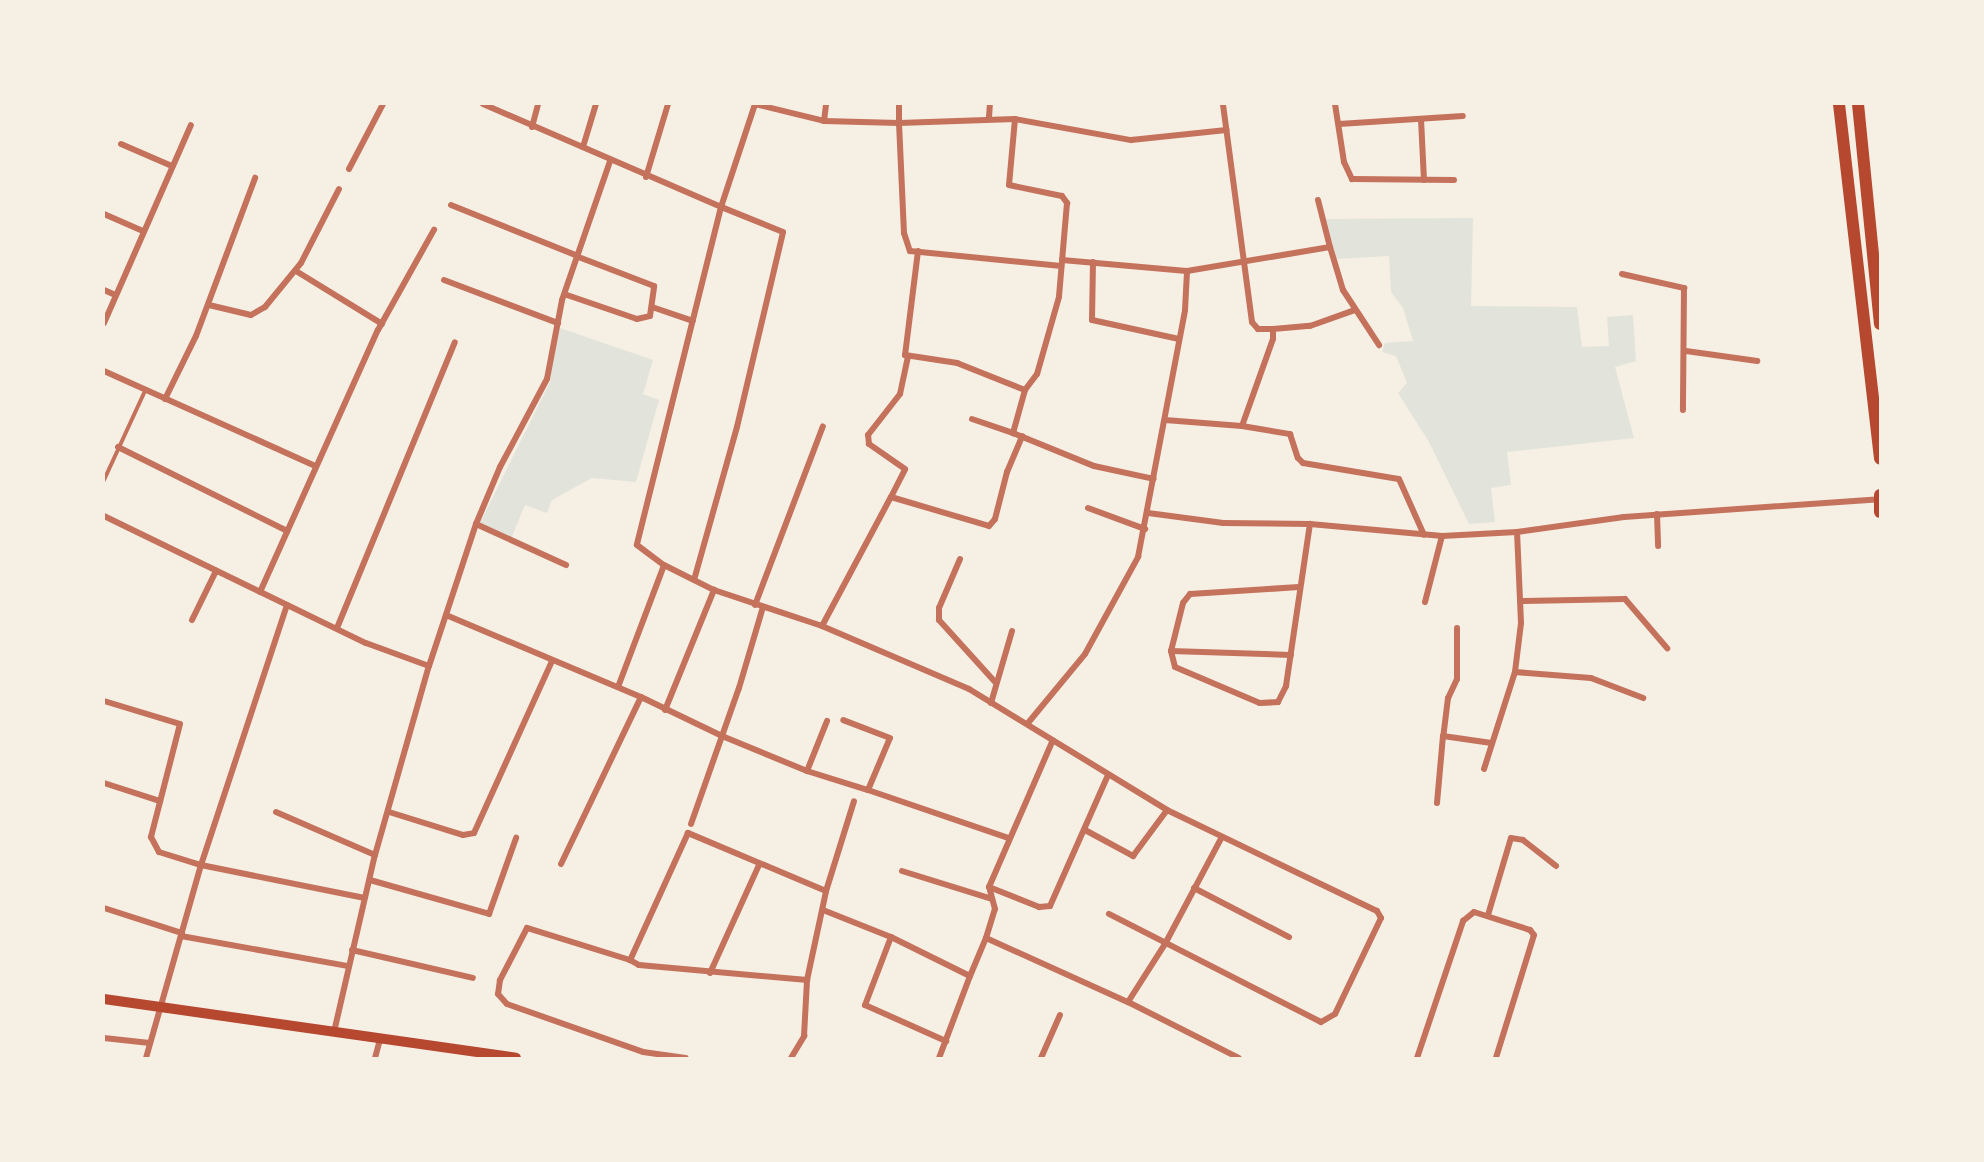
<!DOCTYPE html>
<html>
<head>
<meta charset="utf-8">
<style>
  body { margin:0 }
  #map { position:relative; width:1984px; height:1162px; overflow:hidden; background:#f6efe4; font-family:Poppins,sans-serif }
  div>[style] { position:absolute }
  [style*='--x'] { left:calc(var(--x)*1px); top:calc(var(--y)*1px); width:calc(var(--w)*1px); rotate:calc(var(--a)*1deg) }
  .green>* { inset:0; background:#e2e4dc }
  .service>* { height:4px; margin:-2px; padding:0 2px; transform-origin:2px; border-radius:2px; background:#c5725c }
  .minor>* { height:6px; margin:-3px; padding:0 3px; transform-origin:3px; border-radius:3px; background:#c5725c }
  .primary>* { height:10px; margin:-5px; padding:0 5px; transform-origin:5px; border-radius:5px; background:#b5482f }
  .trunk>* { height:12px; margin:-6px; padding:0 6px; transform-origin:6px; border-radius:6px; background:#b5482f }
  span { translate:-50% -50%; white-space:nowrap; text-align:center; line-height:1.15; -webkit-text-stroke:5px #f6efe4; paint-order:stroke }
  .frame { position:absolute; inset:0; border:105px solid #f6efe4; pointer-events:none }
</style>
</head>
<body>
<div id="map">
  <div class="green">
    <div style="clip-path:polygon(1473px 218px,1471px 306px,1577px 307px,1582px 347px,1609px 346px,1607px 317px,1633px 315px,1636px 361px,1615px 367px,1634px 438px,1507px 452px,1511px 485px,1491px 488px,1495px 522px,1469px 524px,1429px 442px,1398px 393px,1407px 383px,1396px 356px,1382px 352px,1385px 343px,1413px 341px,1403px 308px,1391px 292px,1389px 256px,1336px 259px,1326px 219px)"></div>
    <div style="clip-path:polygon(560px 328px,653px 360px,643px 394px,659px 400px,636px 482px,592px 478px,552px 500px,547px 513px,525px 505px,510px 541px,478px 527px,551px 380px,550px 350px)"></div>
  </div>
  <div class="service">
    <div style="--x:104;--y:480;--w:98;--a:-65.3"></div>
  </div>
  <div class="minor">
    <div style="--x:483;--y:104;--w:259;--a:23.4"></div>
    <div style="--x:721;--y:207;--w:348;--a:104"></div>
    <div style="--x:637;--y:545;--w:34;--a:37"></div>
    <div style="--x:664;--y:565;--w:56;--a:26.6"></div>
    <div style="--x:714;--y:590;--w:114;--a:18.4"></div>
    <div style="--x:822;--y:626;--w:160;--a:23.2"></div>
    <div style="--x:969;--y:689;--w:232;--a:31.4"></div>
    <div style="--x:1167;--y:810;--w:233;--a:25.7"></div>
    <div style="--x:1377;--y:911;--w:8;--a:60"></div>
    <div style="--x:1381;--y:918;--w:106;--a:115.6"></div>
    <div style="--x:1335;--y:1014;--w:16;--a:150"></div>
    <div style="--x:1321;--y:1022;--w:238;--a:-153"></div>
    <div style="--x:755;--y:104;--w:71;--a:13.8"></div>
    <div style="--x:824;--y:121;--w:75;--a:1.5"></div>
    <div style="--x:899;--y:123;--w:110;--a:87.4"></div>
    <div style="--x:904;--y:233;--w:19;--a:72"></div>
    <div style="--x:910;--y:251;--w:152;--a:5.7"></div>
    <div style="--x:899;--y:104;--w:19;--a:90"></div>
    <div style="--x:899;--y:123;--w:116;--a:-2"></div>
    <div style="--x:1015;--y:119;--w:118;--a:10.3"></div>
    <div style="--x:1131;--y:140;--w:96;--a:-6"></div>
    <div style="--x:1335;--y:104;--w:59;--a:81.2"></div>
    <div style="--x:1344;--y:162;--w:19;--a:65"></div>
    <div style="--x:1352;--y:179;--w:102;--a:0.6"></div>
    <div style="--x:989;--y:117;--w:13;--a:-86"></div>
    <div style="--x:1015;--y:119;--w:66;--a:95.2"></div>
    <div style="--x:1009;--y:185;--w:54;--a:11.7"></div>
    <div style="--x:1062;--y:196;--w:9;--a:54"></div>
    <div style="--x:1067;--y:203;--w:94;--a:94.9"></div>
    <div style="--x:1059;--y:297;--w:80;--a:105.9"></div>
    <div style="--x:1037;--y:374;--w:20;--a:127"></div>
    <div style="--x:1025;--y:390;--w:45;--a:105.6"></div>
    <div style="--x:1013;--y:433;--w:87;--a:22.2"></div>
    <div style="--x:1094;--y:466;--w:61;--a:12.2"></div>
    <div style="--x:1421;--y:119;--w:61;--a:87.2"></div>
    <div style="--x:824;--y:121;--w:17;--a:-83"></div>
    <div style="--x:1339;--y:124;--w:124;--a:-3.7"></div>
    <div style="--x:532;--y:127;--w:24;--a:-75"></div>
    <div style="--x:121;--y:144;--w:56;--a:23.3"></div>
    <div style="--x:583;--y:147;--w:45;--a:-73.2"></div>
    <div style="--x:349;--y:169;--w:73;--a:-62.4"></div>
    <div style="--x:646;--y:177;--w:76;--a:-73.2"></div>
    <div style="--x:1318;--y:200;--w:49;--a:75.7"></div>
    <div style="--x:451;--y:205;--w:137;--a:21.9"></div>
    <div style="--x:104;--y:214;--w:43;--a:23.6"></div>
    <div style="--x:918;--y:251;--w:105;--a:97.1"></div>
    <div style="--x:905;--y:355;--w:53;--a:8.7"></div>
    <div style="--x:957;--y:363;--w:73;--a:21.7"></div>
    <div style="--x:1062;--y:260;--w:125;--a:5"></div>
    <div style="--x:1187;--y:271;--w:145;--a:-9.5"></div>
    <div style="--x:1330;--y:247;--w:45;--a:73.2"></div>
    <div style="--x:1343;--y:290;--w:66;--a:56.8"></div>
    <div style="--x:1093;--y:262;--w:58;--a:91"></div>
    <div style="--x:1092;--y:320;--w:89;--a:12.3"></div>
    <div style="--x:296;--y:271;--w:101;--a:31.6"></div>
    <div style="--x:1622;--y:274;--w:64;--a:12.7"></div>
    <div style="--x:1684;--y:288;--w:122;--a:90.5"></div>
    <div style="--x:444;--y:280;--w:122;--a:20.7"></div>
    <div style="--x:104;--y:290;--w:10;--a:24"></div>
    <div style="--x:567;--y:295;--w:74;--a:18.9"></div>
    <div style="--x:637;--y:319;--w:13;--a:-13"></div>
    <div style="--x:650;--y:316;--w:30;--a:-82"></div>
    <div style="--x:654;--y:286;--w:78;--a:-159"></div>
    <div style="--x:209;--y:305;--w:43;--a:13.4"></div>
    <div style="--x:251;--y:315;--w:16;--a:-30"></div>
    <div style="--x:265;--y:307;--w:57;--a:-50.7"></div>
    <div style="--x:301;--y:263;--w:83;--a:-62.8"></div>
    <div style="--x:652;--y:307;--w:43;--a:18.9"></div>
    <div style="--x:104;--y:323;--w:216;--a:-66.3"></div>
    <div style="--x:1273;--y:329;--w:37;--a:-5"></div>
    <div style="--x:1310;--y:326;--w:48;--a:-19.6"></div>
    <div style="--x:1686;--y:351;--w:72;--a:8"></div>
    <div style="--x:104;--y:371;--w:231;--a:24.2"></div>
    <div style="--x:165;--y:399;--w:70;--a:-63.8"></div>
    <div style="--x:196;--y:336;--w:169;--a:-69.5"></div>
    <div style="--x:972;--y:419;--w:43;--a:18.9"></div>
    <div style="--x:1165;--y:420;--w:77;--a:4.5"></div>
    <div style="--x:1242;--y:426;--w:92;--a:-70.4"></div>
    <div style="--x:1273;--y:339;--w:10;--a:-90"></div>
    <div style="--x:1273;--y:329;--w:15;--a:180"></div>
    <div style="--x:1258;--y:329;--w:9;--a:-131"></div>
    <div style="--x:1252;--y:322;--w:220;--a:-97.6"></div>
    <div style="--x:1242;--y:426;--w:49;--a:9.5"></div>
    <div style="--x:1290;--y:434;--w:25;--a:72"></div>
    <div style="--x:1298;--y:458;--w:7;--a:45"></div>
    <div style="--x:1303;--y:463;--w:97;--a:9.5"></div>
    <div style="--x:1399;--y:479;--w:61;--a:65.9"></div>
    <div style="--x:118;--y:447;--w:189;--a:26.4"></div>
    <div style="--x:891;--y:497;--w:31;--a:-63"></div>
    <div style="--x:905;--y:469;--w:44;--a:-145.2"></div>
    <div style="--x:869;--y:444;--w:9;--a:-96"></div>
    <div style="--x:868;--y:435;--w:52;--a:-52"></div>
    <div style="--x:900;--y:394;--w:38;--a:-78"></div>
    <div style="--x:1088;--y:508;--w:61;--a:20.2"></div>
    <div style="--x:1148;--y:513;--w:76;--a:7.6"></div>
    <div style="--x:1223;--y:523;--w:87;--a:0.7"></div>
    <div style="--x:1310;--y:524;--w:133;--a:5.2"></div>
    <div style="--x:1442;--y:536;--w:75;--a:-3.1"></div>
    <div style="--x:1517;--y:532;--w:108;--a:-8"></div>
    <div style="--x:1624;--y:517;--w:256;--a:-4"></div>
    <div style="--x:1657;--y:514;--w:32;--a:88"></div>
    <div style="--x:104;--y:516;--w:291;--a:25.9"></div>
    <div style="--x:366;--y:643;--w:67;--a:20.1"></div>
    <div style="--x:476;--y:524;--w:99;--a:24.5"></div>
    <div style="--x:960;--y:559;--w:53;--a:113.2"></div>
    <div style="--x:939;--y:608;--w:12;--a:90"></div>
    <div style="--x:939;--y:620;--w:84;--a:47.9"></div>
    <div style="--x:694;--y:580;--w:159;--a:-74.3"></div>
    <div style="--x:737;--y:427;--w:200;--a:-76.7"></div>
    <div style="--x:783;--y:232;--w:67;--a:-158"></div>
    <div style="--x:721;--y:207;--w:108;--a:-71.7"></div>
    <div style="--x:1299;--y:587;--w:109;--a:176.3"></div>
    <div style="--x:1190;--y:594;--w:11;--a:128"></div>
    <div style="--x:1183;--y:603;--w:49;--a:104"></div>
    <div style="--x:1171;--y:651;--w:16;--a:76"></div>
    <div style="--x:1175;--y:667;--w:92;--a:23"></div>
    <div style="--x:1260;--y:703;--w:18;--a:-3"></div>
    <div style="--x:1278;--y:702;--w:18;--a:-63"></div>
    <div style="--x:1286;--y:686;--w:164;--a:-81.6"></div>
    <div style="--x:260;--y:592;--w:287;--a:-65.8"></div>
    <div style="--x:378;--y:330;--w:115;--a:-60.8"></div>
    <div style="--x:1521;--y:601;--w:104;--a:-1.1"></div>
    <div style="--x:1625;--y:599;--w:65;--a:49.4"></div>
    <div style="--x:1425;--y:602;--w:68;--a:-75.6"></div>
    <div style="--x:755;--y:605;--w:191;--a:-69.2"></div>
    <div style="--x:446;--y:615;--w:212;--a:22.8"></div>
    <div style="--x:641;--y:697;--w:90;--a:25.7"></div>
    <div style="--x:722;--y:736;--w:92;--a:22.4"></div>
    <div style="--x:807;--y:771;--w:64;--a:17.3"></div>
    <div style="--x:868;--y:790;--w:56;--a:-67.1"></div>
    <div style="--x:890;--y:738;--w:50;--a:-159"></div>
    <div style="--x:192;--y:620;--w:55;--a:-63.9"></div>
    <div style="--x:822;--y:626;--w:146;--a:-61.9"></div>
    <div style="--x:891;--y:497;--w:102;--a:16.5"></div>
    <div style="--x:989;--y:526;--w:9;--a:-49"></div>
    <div style="--x:995;--y:519;--w:49;--a:-75.7"></div>
    <div style="--x:1007;--y:472;--w:39;--a:-67"></div>
    <div style="--x:337;--y:628;--w:309;--a:-67.6"></div>
    <div style="--x:1457;--y:628;--w:51;--a:90"></div>
    <div style="--x:1457;--y:679;--w:21;--a:115"></div>
    <div style="--x:1448;--y:698;--w:38;--a:97"></div>
    <div style="--x:1443;--y:736;--w:49;--a:8.3"></div>
    <div style="--x:1171;--y:651;--w:120;--a:1.9"></div>
    <div style="--x:1515;--y:672;--w:76;--a:4.5"></div>
    <div style="--x:1591;--y:678;--w:56;--a:21"></div>
    <div style="--x:618;--y:687;--w:130;--a:-69.3"></div>
    <div style="--x:104;--y:701;--w:79;--a:16.8"></div>
    <div style="--x:180;--y:724;--w:117;--a:104.4"></div>
    <div style="--x:151;--y:837;--w:17;--a:62"></div>
    <div style="--x:159;--y:852;--w:44;--a:17.2"></div>
    <div style="--x:201;--y:865;--w:167;--a:11.4"></div>
    <div style="--x:991;--y:703;--w:75;--a:-73.7"></div>
    <div style="--x:665;--y:710;--w:130;--a:-67.8"></div>
    <div style="--x:1028;--y:723;--w:89;--a:-50.4"></div>
    <div style="--x:1085;--y:654;--w:111;--a:-61.3"></div>
    <div style="--x:1138;--y:557;--w:251;--a:-79.2"></div>
    <div style="--x:1185;--y:310;--w:39;--a:-87"></div>
    <div style="--x:1484;--y:769;--w:102;--a:-72.3"></div>
    <div style="--x:1515;--y:672;--w:49;--a:-83"></div>
    <div style="--x:1521;--y:623;--w:91;--a:-92.5"></div>
    <div style="--x:807;--y:771;--w:54;--a:-68.2"></div>
    <div style="--x:104;--y:783;--w:59;--a:17.8"></div>
    <div style="--x:868;--y:790;--w:148;--a:18.9"></div>
    <div style="--x:1437;--y:803;--w:67;--a:-84.9"></div>
    <div style="--x:276;--y:812;--w:108;--a:23.5"></div>
    <div style="--x:389;--y:812;--w:77;--a:17.3"></div>
    <div style="--x:463;--y:835;--w:11;--a:-10"></div>
    <div style="--x:474;--y:833;--w:189;--a:-65.6"></div>
    <div style="--x:691;--y:824;--w:144;--a:-70.6"></div>
    <div style="--x:739;--y:688;--w:84;--a:-73.5"></div>
    <div style="--x:1085;--y:830;--w:55;--a:28.4"></div>
    <div style="--x:1133;--y:856;--w:57;--a:-53.5"></div>
    <div style="--x:561;--y:864;--w:185;--a:-64.4"></div>
    <div style="--x:902;--y:871;--w:94;--a:17.3"></div>
    <div style="--x:370;--y:880;--w:124;--a:15.9"></div>
    <div style="--x:489;--y:914;--w:81;--a:-70.4"></div>
    <div style="--x:989;--y:887;--w:54;--a:21.8"></div>
    <div style="--x:1039;--y:907;--w:11;--a:-5"></div>
    <div style="--x:1050;--y:906;--w:143;--a:-66.1"></div>
    <div style="--x:1194;--y:888;--w:107;--a:27.3"></div>
    <div style="--x:826;--y:891;--w:150;--a:-157.2"></div>
    <div style="--x:688;--y:833;--w:140;--a:114.5"></div>
    <div style="--x:630;--y:960;--w:10;--a:29"></div>
    <div style="--x:639;--y:965;--w:169;--a:5.1"></div>
    <div style="--x:807;--y:980;--w:91;--a:-77.9"></div>
    <div style="--x:826;--y:891;--w:94;--a:-72.7"></div>
    <div style="--x:104;--y:908;--w:82;--a:17.8"></div>
    <div style="--x:823;--y:910;--w:73;--a:21.7"></div>
    <div style="--x:891;--y:937;--w:88;--a:26.3"></div>
    <div style="--x:970;--y:976;--w:88;--a:110.7"></div>
    <div style="--x:1488;--y:915;--w:80;--a:-73.4"></div>
    <div style="--x:1511;--y:838;--w:12;--a:9"></div>
    <div style="--x:1523;--y:840;--w:42;--a:38.2"></div>
    <div style="--x:181;--y:936;--w:170;--a:10.2"></div>
    <div style="--x:891;--y:937;--w:73;--a:110.9"></div>
    <div style="--x:865;--y:1005;--w:89;--a:24"></div>
    <div style="--x:986;--y:938;--w:30;--a:-73"></div>
    <div style="--x:995;--y:909;--w:23;--a:-105"></div>
    <div style="--x:989;--y:887;--w:160;--a:-66.5"></div>
    <div style="--x:352;--y:950;--w:124;--a:13"></div>
    <div style="--x:630;--y:960;--w:108;--a:-162.7"></div>
    <div style="--x:527;--y:928;--w:59;--a:117.4"></div>
    <div style="--x:500;--y:980;--w:14;--a:98"></div>
    <div style="--x:498;--y:994;--w:13;--a:48"></div>
    <div style="--x:507;--y:1004;--w:144;--a:19.4"></div>
    <div style="--x:643;--y:1052;--w:43;--a:7.9"></div>
    <div style="--x:710;--y:973;--w:119;--a:-65.6"></div>
    <div style="--x:970;--y:976;--w:41;--a:-67.2"></div>
    <div style="--x:986;--y:938;--w:156;--a:24.3"></div>
    <div style="--x:1128;--y:1002;--w:69;--a:-57.5"></div>
    <div style="--x:1165;--y:944;--w:121;--a:-62"></div>
    <div style="--x:1128;--y:1002;--w:124;--a:26.8"></div>
    <div style="--x:334;--y:1032;--w:182;--a:-77"></div>
    <div style="--x:375;--y:855;--w:197;--a:-74.1"></div>
    <div style="--x:429;--y:666;--w:150;--a:-71.7"></div>
    <div style="--x:476;--y:524;--w:62;--a:-67.2"></div>
    <div style="--x:500;--y:467;--w:100;--a:-61.9"></div>
    <div style="--x:547;--y:379;--w:80;--a:-79.2"></div>
    <div style="--x:562;--y:300;--w:147;--a:-70.9"></div>
    <div style="--x:104;--y:1038;--w:46;--a:6.2"></div>
    <div style="--x:146;--y:1058;--w:201;--a:-74.1"></div>
    <div style="--x:201;--y:865;--w:274;--a:-71.7"></div>
    <div style="--x:375;--y:1058;--w:20;--a:-75"></div>
    <div style="--x:791;--y:1058;--w:26;--a:-59"></div>
    <div style="--x:804;--y:1036;--w:56;--a:-86.9"></div>
    <div style="--x:1041;--y:1058;--w:47;--a:-66.2"></div>
    <div style="--x:1417;--y:1058;--w:145;--a:-71.4"></div>
    <div style="--x:1463;--y:921;--w:14;--a:-39"></div>
    <div style="--x:1474;--y:912;--w:59;--a:17.8"></div>
    <div style="--x:1530;--y:930;--w:6;--a:51"></div>
    <div style="--x:1534;--y:935;--w:129;--a:107.2"></div>
  </div>
  <div class="primary">
    <div style="--x:104;--y:999;--w:416;--a:8.1"></div>
  </div>
  <div class="trunk">
    <div style="--x:1839;--y:104;--w:357;--a:83.4"></div>
    <div style="--x:1858;--y:104;--w:221;--a:84.3"></div>
    <div style="--x:1880;--y:495;--w:17;--a:90"></div>
  </div>
  <div class="frame"></div>
</div>
</body>
</html>
